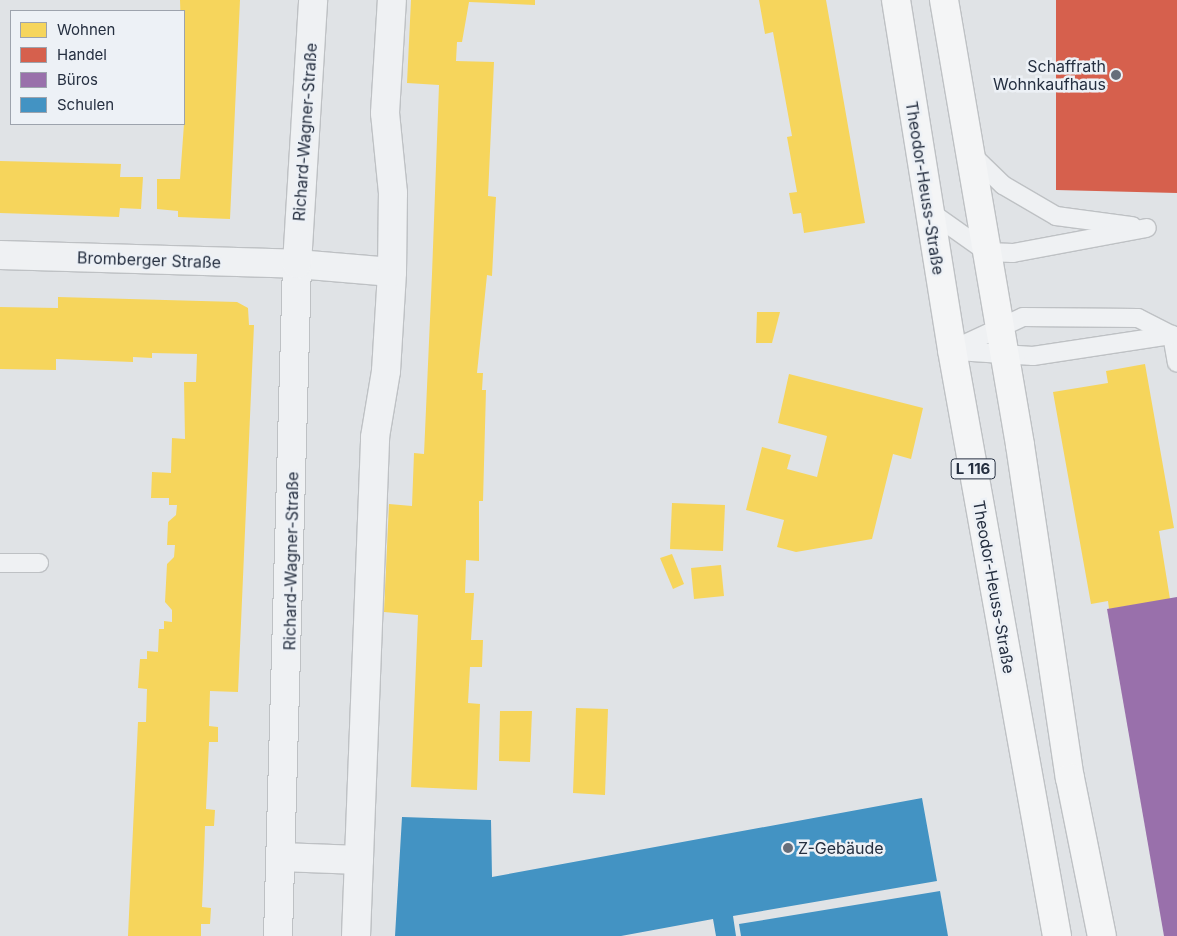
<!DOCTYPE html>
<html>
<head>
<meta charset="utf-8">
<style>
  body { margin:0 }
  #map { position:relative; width:1177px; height:936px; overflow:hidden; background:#e0e3e6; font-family:Inter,sans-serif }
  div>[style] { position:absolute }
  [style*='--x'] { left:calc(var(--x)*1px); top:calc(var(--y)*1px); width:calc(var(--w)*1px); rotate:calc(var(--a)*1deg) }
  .homes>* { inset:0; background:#f6d55c }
  .shops>* { inset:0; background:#d6604d }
  .offices>* { inset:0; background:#9970ab }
  .schools>* { inset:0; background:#4393c3 }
  .roads { filter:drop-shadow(1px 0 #bec1c4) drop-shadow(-1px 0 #bec1c4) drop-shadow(0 1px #bec1c4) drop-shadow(0 -1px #bec1c4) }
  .service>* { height:18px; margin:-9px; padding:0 9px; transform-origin:9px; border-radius:9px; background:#eff1f3 }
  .minor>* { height:28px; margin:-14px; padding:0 14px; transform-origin:14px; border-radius:14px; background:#eff1f3 }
  .primary>* { height:28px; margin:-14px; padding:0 14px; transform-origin:14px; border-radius:14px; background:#f4f5f6 }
  .dots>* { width:14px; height:14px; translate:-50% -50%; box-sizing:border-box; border:2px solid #edf1f6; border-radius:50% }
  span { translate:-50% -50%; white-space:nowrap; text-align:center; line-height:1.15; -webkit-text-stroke:5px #edf1f6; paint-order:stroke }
  .shield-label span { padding:1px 4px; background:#edf1f6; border:1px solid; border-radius:4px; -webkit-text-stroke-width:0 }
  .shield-label { font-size:15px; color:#252f40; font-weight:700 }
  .poi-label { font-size:16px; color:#252f40 }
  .right { translate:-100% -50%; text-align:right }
  .left { translate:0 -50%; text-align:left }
  .street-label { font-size:16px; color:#252f40 }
  .legend { position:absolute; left:10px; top:10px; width:175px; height:115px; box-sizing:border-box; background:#edf1f6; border:1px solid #9da3ad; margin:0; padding:6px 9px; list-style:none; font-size:15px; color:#252f40 }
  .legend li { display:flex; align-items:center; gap:10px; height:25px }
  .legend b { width:25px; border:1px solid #9da3ad }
</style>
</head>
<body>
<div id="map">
  <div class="homes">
    <div style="clip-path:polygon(180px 0,240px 0,230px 219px,178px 217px,178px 211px,157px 209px,157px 179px,180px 179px,184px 124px)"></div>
    <div style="clip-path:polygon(411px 0,535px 0,535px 5px,469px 2px,462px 42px,457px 42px,456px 61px,494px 62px,488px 196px,496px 197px,492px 276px,487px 275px,477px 373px,483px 373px,482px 390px,486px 390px,483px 501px,479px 501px,479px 561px,466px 560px,465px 593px,474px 593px,471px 640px,483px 640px,482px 667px,470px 667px,468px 703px,480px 704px,477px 790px,411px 787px,418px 615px,384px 612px,389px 504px,412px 506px,414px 453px,424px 454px,432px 274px,439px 85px,407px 83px)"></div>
    <div style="clip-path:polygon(759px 0,826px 0,865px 223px,804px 233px,801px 213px,793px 214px,789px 193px,797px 192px,787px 137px,792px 136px,773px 32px,765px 34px)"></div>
    <div style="clip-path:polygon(0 161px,121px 164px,120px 177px,143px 177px,141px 209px,120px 208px,119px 217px,0 213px)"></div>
    <div style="clip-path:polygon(58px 297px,237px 302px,248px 308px,249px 325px,254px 325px,238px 692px,210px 691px,209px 726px,218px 727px,218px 742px,209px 742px,206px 809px,215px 810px,214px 826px,205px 826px,204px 859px,202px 907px,211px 908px,210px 924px,201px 924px,201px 936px,128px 936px,138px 722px,146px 722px,147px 689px,138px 688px,140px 659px,147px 659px,147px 651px,158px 652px,159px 629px,164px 629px,164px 621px,172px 622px,172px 610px,165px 602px,167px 564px,174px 557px,175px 545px,167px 545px,168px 522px,176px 515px,177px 505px,169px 505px,169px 498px,151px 498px,152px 472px,171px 473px,172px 438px,185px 439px,184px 382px,196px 382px,197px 354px,152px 353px,152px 358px,133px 357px,133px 362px,56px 359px,56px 370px,0 369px,0 307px,58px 308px)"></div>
    <div style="clip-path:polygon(757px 312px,780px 312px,772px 343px,756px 343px)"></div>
    <div style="clip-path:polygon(1145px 364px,1174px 528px,1159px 531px,1170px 599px,1109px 609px,1108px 601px,1091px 604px,1053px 392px,1108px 383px,1106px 371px)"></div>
    <div style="clip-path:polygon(789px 374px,923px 408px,911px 459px,893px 454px,872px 539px,796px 552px,777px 547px,784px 520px,746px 510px,762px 447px,791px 455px,787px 469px,817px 477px,827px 436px,778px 423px)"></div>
    <div style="clip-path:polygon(672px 503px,725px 505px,723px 551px,670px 549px)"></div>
    <div style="clip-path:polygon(672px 554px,684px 584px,673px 589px,660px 558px)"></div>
    <div style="clip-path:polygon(721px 565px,724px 596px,694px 599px,691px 568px)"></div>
    <div style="clip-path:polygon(576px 708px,608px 709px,605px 795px,573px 793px)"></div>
    <div style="clip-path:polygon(500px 711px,532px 711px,530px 762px,499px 761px)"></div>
  </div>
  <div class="shops">
    <div style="clip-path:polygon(1056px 0,1177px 0,1177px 193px,1056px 190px)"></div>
  </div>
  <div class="offices">
    <div style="clip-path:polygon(1177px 597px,1177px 936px,1164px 936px,1107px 609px)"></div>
  </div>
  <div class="schools">
    <div style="clip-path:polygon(922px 798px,937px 881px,733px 916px,736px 936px,716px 936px,713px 919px,621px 936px,395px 936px,402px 817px,491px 820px,492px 877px)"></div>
    <div style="clip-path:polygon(940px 891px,948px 936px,741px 936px,739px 924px)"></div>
  </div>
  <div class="roads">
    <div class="service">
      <div style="--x:970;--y:153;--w:46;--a:44.1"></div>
      <div style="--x:1003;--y:185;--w:61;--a:30.3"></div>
      <div style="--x:1056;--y:216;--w:77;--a:7.5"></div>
      <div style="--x:929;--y:211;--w:71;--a:35.3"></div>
      <div style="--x:987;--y:252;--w:26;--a:2"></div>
      <div style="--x:1013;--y:253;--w:136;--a:-10.6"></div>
      <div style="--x:1172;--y:335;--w:28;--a:80"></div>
      <div style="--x:952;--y:350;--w:78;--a:-24.9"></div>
      <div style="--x:1023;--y:317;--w:115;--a:0.5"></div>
      <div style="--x:1138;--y:318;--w:38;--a:27"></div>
      <div style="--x:957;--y:351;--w:76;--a:3.8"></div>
      <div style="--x:1033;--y:356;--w:141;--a:-8.6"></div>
      <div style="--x:0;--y:563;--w:39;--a:0"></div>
    </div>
    <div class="minor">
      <div style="--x:0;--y:255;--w:297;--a:1.7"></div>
      <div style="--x:297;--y:264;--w:95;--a:4.8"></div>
      <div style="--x:281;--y:857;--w:78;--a:2.2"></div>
      <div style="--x:278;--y:936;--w:672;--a:-88.38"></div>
      <div style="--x:297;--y:264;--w:264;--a:-86.5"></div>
      <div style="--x:356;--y:936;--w:499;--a:-87.8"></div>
      <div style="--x:375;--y:437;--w:67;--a:-80.5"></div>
      <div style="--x:386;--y:371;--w:99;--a:-86.5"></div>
      <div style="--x:392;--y:272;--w:79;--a:-89.3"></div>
      <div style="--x:393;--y:193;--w:80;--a:-95.7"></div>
      <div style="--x:385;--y:113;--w:113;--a:-86.5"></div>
    </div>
    <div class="primary">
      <div style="--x:896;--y:0;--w:354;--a:80.9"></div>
      <div style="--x:952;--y:350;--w:595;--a:79.84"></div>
      <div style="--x:944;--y:0;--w:451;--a:80.3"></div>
      <div style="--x:1020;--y:445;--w:337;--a:81.5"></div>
      <div style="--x:1070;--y:778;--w:161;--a:78.6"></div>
    </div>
  </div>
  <div class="dots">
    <div style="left:1116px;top:75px;background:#666e7a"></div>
    <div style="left:788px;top:848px;background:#666e7a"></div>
  </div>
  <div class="shield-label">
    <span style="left:973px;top:469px">L 116</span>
  </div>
  <div class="poi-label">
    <span class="right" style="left:1106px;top:75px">Schaffrath<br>Wohnkaufhaus</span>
    <span class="left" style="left:798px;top:848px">Z-Gebäude</span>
  </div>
  <div class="street-label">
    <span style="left:305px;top:132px;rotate:-86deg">Richard-Wagner-Straße</span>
    <span style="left:925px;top:188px;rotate:81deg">Theodor-Heuss-Straße</span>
    <span style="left:149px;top:260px;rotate:2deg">Bromberger Straße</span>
    <span style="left:291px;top:561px;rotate:-89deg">Richard-Wagner-Straße</span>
    <span style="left:994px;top:587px;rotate:80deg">Theodor-Heuss-Straße</span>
  </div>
  <ul class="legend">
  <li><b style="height:14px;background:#f6d55c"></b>Wohnen</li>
  <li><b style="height:14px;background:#d6604d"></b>Handel</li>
  <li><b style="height:14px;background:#9970ab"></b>Büros</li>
  <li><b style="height:14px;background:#4393c3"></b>Schulen</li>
  </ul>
</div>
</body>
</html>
